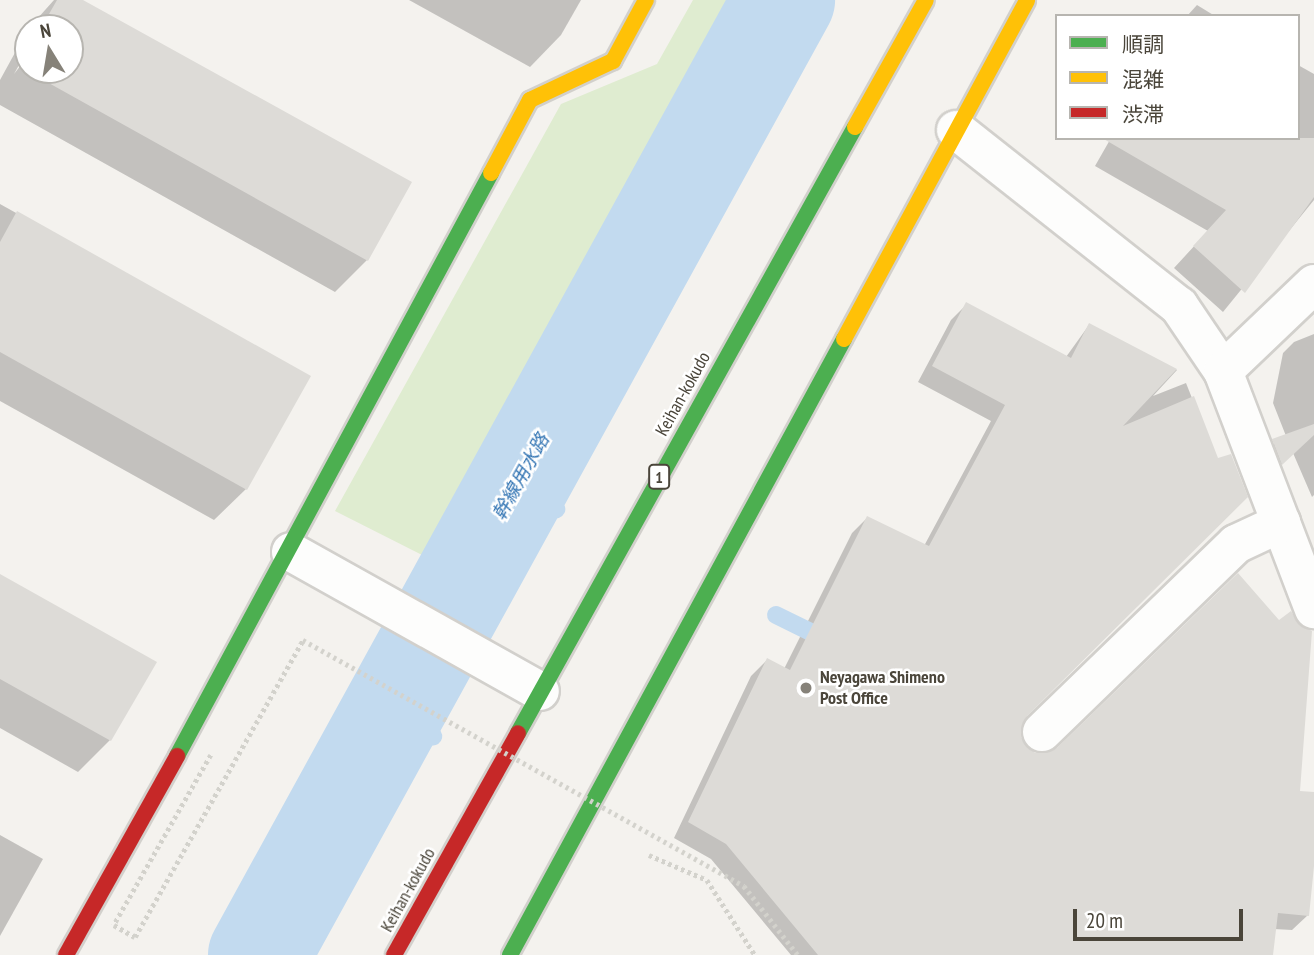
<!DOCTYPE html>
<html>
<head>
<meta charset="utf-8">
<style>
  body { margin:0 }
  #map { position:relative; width:1314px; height:955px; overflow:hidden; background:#f4f2ee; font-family:"PT Sans Narrow","Noto Sans JP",sans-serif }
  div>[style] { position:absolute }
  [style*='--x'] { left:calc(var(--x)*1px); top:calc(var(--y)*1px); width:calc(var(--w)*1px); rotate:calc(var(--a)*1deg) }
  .green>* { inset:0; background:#dfecd0 }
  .shadow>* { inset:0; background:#0003 }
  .stream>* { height:18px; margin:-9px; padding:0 9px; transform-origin:9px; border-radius:9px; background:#c2daef }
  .river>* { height:102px; margin:-51px; padding:0 51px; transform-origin:51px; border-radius:51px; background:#c2daef }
  .building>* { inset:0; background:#dddbd7 }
  .path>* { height:4.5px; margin-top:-2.25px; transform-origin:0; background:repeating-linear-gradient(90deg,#d3d2cc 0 3.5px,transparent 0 7px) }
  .roads { filter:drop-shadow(2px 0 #d2d0cc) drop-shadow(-2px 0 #d2d0cc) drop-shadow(0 2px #d2d0cc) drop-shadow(0 -2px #d2d0cc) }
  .street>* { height:38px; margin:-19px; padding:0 19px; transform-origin:19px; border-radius:19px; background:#fdfdfc }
  .fast>* { height:16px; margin:-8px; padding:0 8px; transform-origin:8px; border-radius:8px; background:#4caf50 }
  .slow>* { height:16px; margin:-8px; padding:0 8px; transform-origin:8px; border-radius:8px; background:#ffc107 }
  .jam>* { height:16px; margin:-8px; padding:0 8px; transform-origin:8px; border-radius:8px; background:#c62828 }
  .path-bridge>* { height:4.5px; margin-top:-2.25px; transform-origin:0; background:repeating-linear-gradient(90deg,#d3d2cc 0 3.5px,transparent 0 7px) }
  .dots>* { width:19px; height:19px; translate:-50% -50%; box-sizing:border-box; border:4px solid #fff; border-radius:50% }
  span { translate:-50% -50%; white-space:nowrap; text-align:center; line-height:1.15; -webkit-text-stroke:5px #fff; paint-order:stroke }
  .shield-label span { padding:2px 5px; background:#fff; border:2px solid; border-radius:5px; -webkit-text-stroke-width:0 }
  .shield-label { font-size:16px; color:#4a453a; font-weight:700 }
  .street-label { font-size:18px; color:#4a453a }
  .poi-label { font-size:18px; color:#4a453a; font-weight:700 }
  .left { translate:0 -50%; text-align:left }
  .water-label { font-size:19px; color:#3576b4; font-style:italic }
  .legend { position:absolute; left:1055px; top:14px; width:245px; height:126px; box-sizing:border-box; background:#fff; border:2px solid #b7b5b0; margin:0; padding:9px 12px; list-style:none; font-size:21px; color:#4a453a }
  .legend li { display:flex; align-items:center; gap:14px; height:35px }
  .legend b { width:35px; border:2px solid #b7b5b0 }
  .north { position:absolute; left:14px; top:14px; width:70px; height:70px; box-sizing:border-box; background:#fff; border:2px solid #b7b5b0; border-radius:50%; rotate:349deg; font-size:19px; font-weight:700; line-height:28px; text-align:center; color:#4a453a }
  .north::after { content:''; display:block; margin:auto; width:24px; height:32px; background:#868279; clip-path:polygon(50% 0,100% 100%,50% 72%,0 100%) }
  .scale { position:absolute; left:1073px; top:909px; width:170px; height:32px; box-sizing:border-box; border:4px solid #4a453a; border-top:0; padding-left:9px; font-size:21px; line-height:24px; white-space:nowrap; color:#4a453a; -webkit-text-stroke:5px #fff; paint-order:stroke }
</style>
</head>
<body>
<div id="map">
  <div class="green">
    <div style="clip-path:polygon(693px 0,736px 0,428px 558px,335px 511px,561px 104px,657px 64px)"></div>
  </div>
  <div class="shadow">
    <div style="clip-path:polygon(54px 0,80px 0,367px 260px,335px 292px,0 105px,0 80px,28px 29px,28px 49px,14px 74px,28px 56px,28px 70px,70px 70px,70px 28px,29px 28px)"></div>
    <div style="clip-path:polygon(409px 0,581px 0,561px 35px,530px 67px)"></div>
    <div style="clip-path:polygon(1197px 5px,1215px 16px,1187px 16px)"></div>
    <div style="clip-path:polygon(1298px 65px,1314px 74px,1314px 200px,1223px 312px,1174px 268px,1208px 231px,1095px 166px,1111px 138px,1298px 138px)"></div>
    <div style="clip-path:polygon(0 204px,309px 376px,246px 489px,214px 520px,0 401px)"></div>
    <div style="clip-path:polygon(967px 304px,1066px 357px,1089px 325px,1177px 370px,1153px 396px,1186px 383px,1217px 461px,1025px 716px,1019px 739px,1036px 755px,1314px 794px,1308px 915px,1292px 930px,1274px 929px,1272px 955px,791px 955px,711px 859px,674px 838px,751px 676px,767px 660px,784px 669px,852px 533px,867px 518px,924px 546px,991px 421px,918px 382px,951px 320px)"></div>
    <div style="clip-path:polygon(1314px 334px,1314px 495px,1312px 497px,1293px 453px,1271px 474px,1262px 452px,1286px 436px,1273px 403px,1283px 353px,1294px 342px)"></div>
    <div style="clip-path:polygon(0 576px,110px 740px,78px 772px,0 728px)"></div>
    <div style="clip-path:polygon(0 835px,43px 859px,0 936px)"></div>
  </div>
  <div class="stream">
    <div style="--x:515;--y:489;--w:46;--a:26"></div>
    <div style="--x:776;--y:615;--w:61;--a:26.1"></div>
    <div style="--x:404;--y:691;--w:54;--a:57.2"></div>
  </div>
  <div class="river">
    <div style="--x:259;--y:955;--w:1090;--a:-61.2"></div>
  </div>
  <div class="building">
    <div style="clip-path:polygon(57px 0,83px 0,412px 182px,368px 261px,20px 67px,28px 52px,28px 70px,70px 70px,70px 28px,41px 28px)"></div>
    <div style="clip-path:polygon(1102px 138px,1314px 138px,1314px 197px,1245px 293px,1193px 246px,1226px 210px)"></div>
    <div style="clip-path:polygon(17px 211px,311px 376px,247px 490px,0 352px,0 242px)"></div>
    <div style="clip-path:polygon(966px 302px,1071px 358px,1089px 323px,1177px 369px,1123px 426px,1194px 396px,1218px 458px,1231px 454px,1248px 497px,1027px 716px,1021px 737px,1035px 753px,1057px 748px,1238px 573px,1279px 620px,1291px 611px,1300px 625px,1312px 631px,1300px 791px,1314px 792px,1314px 866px,1309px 916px,1278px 913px,1273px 955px,818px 955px,726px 844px,688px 822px,767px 658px,790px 670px,867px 516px,929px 546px,1005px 405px,932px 366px)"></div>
    <div style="clip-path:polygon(1314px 424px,1314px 435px,1282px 465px,1272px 439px)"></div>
    <div style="clip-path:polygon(0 574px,157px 662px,111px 741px,0 679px)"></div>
  </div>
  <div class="path">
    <div style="--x:649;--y:855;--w:63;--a:23.3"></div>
    <div style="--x:707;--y:880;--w:89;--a:57.4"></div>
  </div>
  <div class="roads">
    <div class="street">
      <div style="--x:956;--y:130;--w:284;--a:38.3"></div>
      <div style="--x:1179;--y:306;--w:78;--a:55.9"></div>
      <div style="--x:1223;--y:371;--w:255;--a:69.1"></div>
      <div style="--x:1223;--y:371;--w:126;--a:-43.7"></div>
      <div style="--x:291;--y:552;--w:285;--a:29.2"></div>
      <div style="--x:1042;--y:732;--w:270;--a:-44.1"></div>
      <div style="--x:1236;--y:544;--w:50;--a:-25"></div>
    </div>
    <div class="fast">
      <div style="--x:518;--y:733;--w:693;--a:-60.92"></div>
      <div style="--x:177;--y:756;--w:662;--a:-61.69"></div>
      <div style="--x:510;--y:955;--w:701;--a:-61.53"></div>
    </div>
    <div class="slow">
      <div style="--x:855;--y:127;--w:145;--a:-60.8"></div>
      <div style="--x:491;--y:173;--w:83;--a:-61.9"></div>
      <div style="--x:530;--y:100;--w:92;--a:-25.2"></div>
      <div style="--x:613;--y:61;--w:69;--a:-61.6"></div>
      <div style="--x:844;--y:339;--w:385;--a:-61.6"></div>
    </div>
    <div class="jam">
      <div style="--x:66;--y:955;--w:228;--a:-60.8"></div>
      <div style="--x:394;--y:955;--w:254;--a:-60.8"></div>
    </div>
  </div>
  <div class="path-bridge">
    <div style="--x:211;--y:755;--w:196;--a:119.7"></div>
    <div style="--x:114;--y:925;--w:24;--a:30"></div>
    <div style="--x:135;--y:937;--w:341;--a:-60.5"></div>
    <div style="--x:303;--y:640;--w:505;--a:29.15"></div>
    <div style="--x:744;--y:886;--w:88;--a:52"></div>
  </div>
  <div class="dots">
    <div style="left:806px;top:688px;background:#868279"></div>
  </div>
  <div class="shield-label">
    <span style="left:659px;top:477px">1</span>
  </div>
  <div class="street-label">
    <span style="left:683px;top:394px;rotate:-61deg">Keihan-kokudo</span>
    <span style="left:408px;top:890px;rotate:-61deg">Keihan-kokudo</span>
  </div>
  <div class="poi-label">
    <span class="left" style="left:820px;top:688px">Neyagawa Shimeno<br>Post Office</span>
  </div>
  <div class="water-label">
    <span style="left:521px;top:477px;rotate:-61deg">幹線用水路</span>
  </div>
  <ul class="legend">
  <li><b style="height:9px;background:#4caf50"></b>順調</li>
  <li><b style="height:9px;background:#ffc107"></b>混雑</li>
  <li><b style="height:9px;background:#c62828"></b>渋滞</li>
  </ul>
  <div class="north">N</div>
  <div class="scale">20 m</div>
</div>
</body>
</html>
